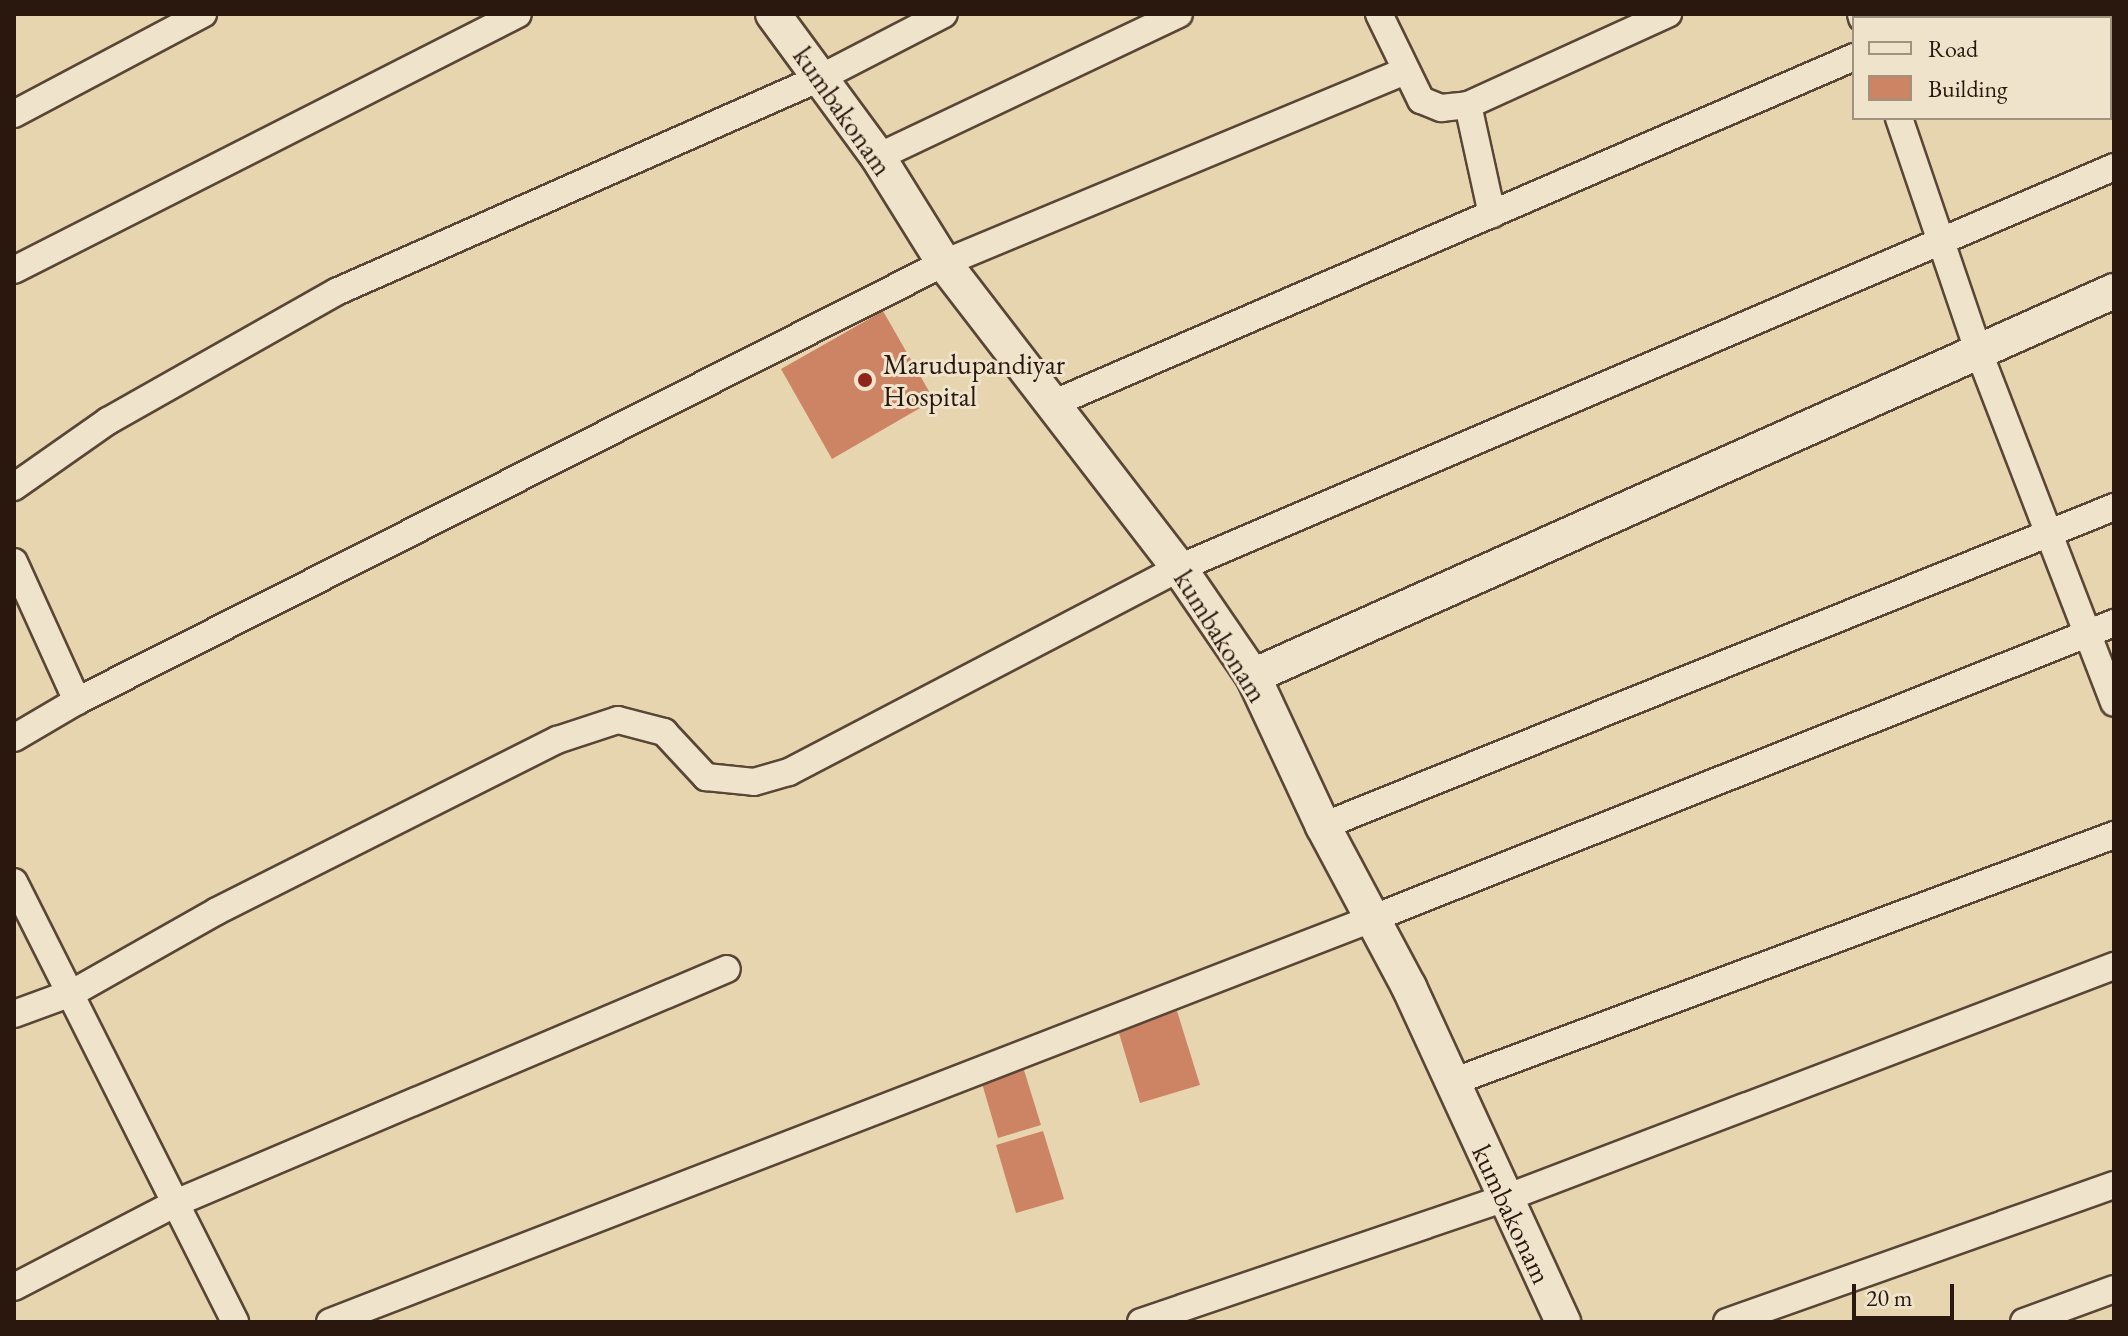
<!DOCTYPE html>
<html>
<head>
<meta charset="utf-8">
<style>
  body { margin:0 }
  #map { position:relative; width:2128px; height:1336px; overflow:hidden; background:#e7d5af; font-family:"EB Garamond",serif }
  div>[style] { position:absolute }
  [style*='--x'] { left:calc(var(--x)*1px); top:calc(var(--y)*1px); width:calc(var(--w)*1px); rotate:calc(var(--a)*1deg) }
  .building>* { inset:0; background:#cd8464 }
  .roads { filter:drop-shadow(2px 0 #594636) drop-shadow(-2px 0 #594636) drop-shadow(0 2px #594636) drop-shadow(0 -2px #594636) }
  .minor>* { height:26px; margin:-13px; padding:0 13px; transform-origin:13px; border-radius:13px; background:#efe4cb }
  .tertiary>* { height:34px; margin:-17px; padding:0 17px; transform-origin:17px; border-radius:17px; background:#efe4cb }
  .dots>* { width:22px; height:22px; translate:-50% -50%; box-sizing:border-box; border:4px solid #efe4cb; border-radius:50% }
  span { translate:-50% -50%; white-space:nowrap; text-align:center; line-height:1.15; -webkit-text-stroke:6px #efe4cb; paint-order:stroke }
  .street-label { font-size:28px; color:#2a170e }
  .poi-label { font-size:28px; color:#2a170e }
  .left { translate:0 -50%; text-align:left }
  .frame { position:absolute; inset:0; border:16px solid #2a170e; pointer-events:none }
  .legend { position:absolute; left:1852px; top:16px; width:260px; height:104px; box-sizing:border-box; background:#efe4cb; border:2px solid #a0927f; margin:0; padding:10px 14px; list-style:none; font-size:24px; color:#2a170e }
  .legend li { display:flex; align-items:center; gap:16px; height:40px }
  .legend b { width:40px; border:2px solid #a0927f }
  .scale { position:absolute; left:1852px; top:1284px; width:102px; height:36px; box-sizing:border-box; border:4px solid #2a170e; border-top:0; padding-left:10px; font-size:24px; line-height:28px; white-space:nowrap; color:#2a170e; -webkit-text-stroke:6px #efe4cb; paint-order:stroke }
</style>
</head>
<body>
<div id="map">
  <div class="building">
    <div style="clip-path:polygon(883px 311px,934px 400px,832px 459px,781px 369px)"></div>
    <div style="clip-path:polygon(1177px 1011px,1200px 1085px,1140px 1103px,1118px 1030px)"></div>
    <div style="clip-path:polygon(1023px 1067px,1041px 1125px,998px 1138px,981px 1080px)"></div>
    <div style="clip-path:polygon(1043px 1131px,1064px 1199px,1016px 1213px,996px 1145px)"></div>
  </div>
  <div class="roads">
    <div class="minor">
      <div style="--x:1379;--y:14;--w:96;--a:64"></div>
      <div style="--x:1421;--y:100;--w:22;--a:22"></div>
      <div style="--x:1441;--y:108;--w:27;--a:-6"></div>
      <div style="--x:1468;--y:105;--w:220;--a:-24.5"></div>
      <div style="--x:1861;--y:14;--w:4;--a:76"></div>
      <div style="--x:1945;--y:18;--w:10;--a:-24"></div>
      <div style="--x:1468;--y:105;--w:112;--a:77.6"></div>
      <div style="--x:14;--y:114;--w:214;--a:-27.9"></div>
      <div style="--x:1899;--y:118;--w:245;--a:71.2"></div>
      <div style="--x:1978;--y:350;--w:378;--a:68.9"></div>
      <div style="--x:878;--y:157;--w:333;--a:-25.4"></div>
      <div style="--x:14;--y:270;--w:565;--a:-26.93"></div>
      <div style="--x:1050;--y:405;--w:876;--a:-23.4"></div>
      <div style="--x:14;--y:487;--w:115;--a:-35.1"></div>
      <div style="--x:108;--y:421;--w:262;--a:-29.5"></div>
      <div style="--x:336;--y:292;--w:531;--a:-23.86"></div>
      <div style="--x:822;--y:77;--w:137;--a:-27.3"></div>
      <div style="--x:14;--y:562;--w:153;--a:65.6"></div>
      <div style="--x:14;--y:738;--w:73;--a:-30.4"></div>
      <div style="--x:77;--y:701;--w:971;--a:-26.8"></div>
      <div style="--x:944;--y:263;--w:497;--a:-22.6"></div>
      <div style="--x:1323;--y:826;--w:853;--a:-21.96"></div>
      <div style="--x:14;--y:882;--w:492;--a:63.3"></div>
      <div style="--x:14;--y:1014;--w:64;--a:-20.1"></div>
      <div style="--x:74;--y:992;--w:164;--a:-29.5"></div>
      <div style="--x:217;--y:911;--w:381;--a:-26.7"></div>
      <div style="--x:557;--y:740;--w:64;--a:-18.2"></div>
      <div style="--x:618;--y:720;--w:48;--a:14.6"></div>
      <div style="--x:664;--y:732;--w:62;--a:47"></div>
      <div style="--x:706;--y:777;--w:48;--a:5.9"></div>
      <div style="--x:754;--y:782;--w:36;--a:-16"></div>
      <div style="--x:789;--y:772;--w:440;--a:-27.6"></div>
      <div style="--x:1179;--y:568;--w:1017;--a:-23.21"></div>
      <div style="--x:1450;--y:1083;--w:709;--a:-20.48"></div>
      <div style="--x:14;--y:1287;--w:185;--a:-27.4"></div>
      <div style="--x:178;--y:1202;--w:596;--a:-23"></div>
      <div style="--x:330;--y:1322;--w:1119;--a:-21.16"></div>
      <div style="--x:1374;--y:918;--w:797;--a:-21.73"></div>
      <div style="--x:1141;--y:1322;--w:385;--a:-18.8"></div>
      <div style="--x:1506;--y:1198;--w:651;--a:-20.89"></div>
      <div style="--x:1727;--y:1322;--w:411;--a:-19.5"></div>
      <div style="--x:2024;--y:1322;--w:96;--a:-20.1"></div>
    </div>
    <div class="tertiary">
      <div style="--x:773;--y:14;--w:177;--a:53.7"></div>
      <div style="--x:878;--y:157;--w:125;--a:58.1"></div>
      <div style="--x:944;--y:263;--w:385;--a:52.4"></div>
      <div style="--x:1179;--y:568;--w:131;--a:55.6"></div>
      <div style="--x:1253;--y:676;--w:166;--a:65"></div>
      <div style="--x:1323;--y:826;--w:183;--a:61.9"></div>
      <div style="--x:1409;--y:987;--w:369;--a:65.3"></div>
      <div style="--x:1253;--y:676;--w:943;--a:-24.09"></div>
    </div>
  </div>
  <div class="dots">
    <div style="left:865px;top:380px;background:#8f2418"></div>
  </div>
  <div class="street-label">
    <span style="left:843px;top:111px;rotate:55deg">kumbakonam</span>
    <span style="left:1221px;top:636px;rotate:58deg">kumbakonam</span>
    <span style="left:1512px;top:1214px;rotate:65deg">kumbakonam</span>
  </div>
  <div class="poi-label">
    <span class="left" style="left:883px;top:380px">Marudupandiyar<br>Hospital</span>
  </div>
  <div class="frame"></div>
  <ul class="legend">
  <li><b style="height:10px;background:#efe4cb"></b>Road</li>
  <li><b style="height:22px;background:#cd8464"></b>Building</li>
  </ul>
  <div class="scale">20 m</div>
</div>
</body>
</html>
